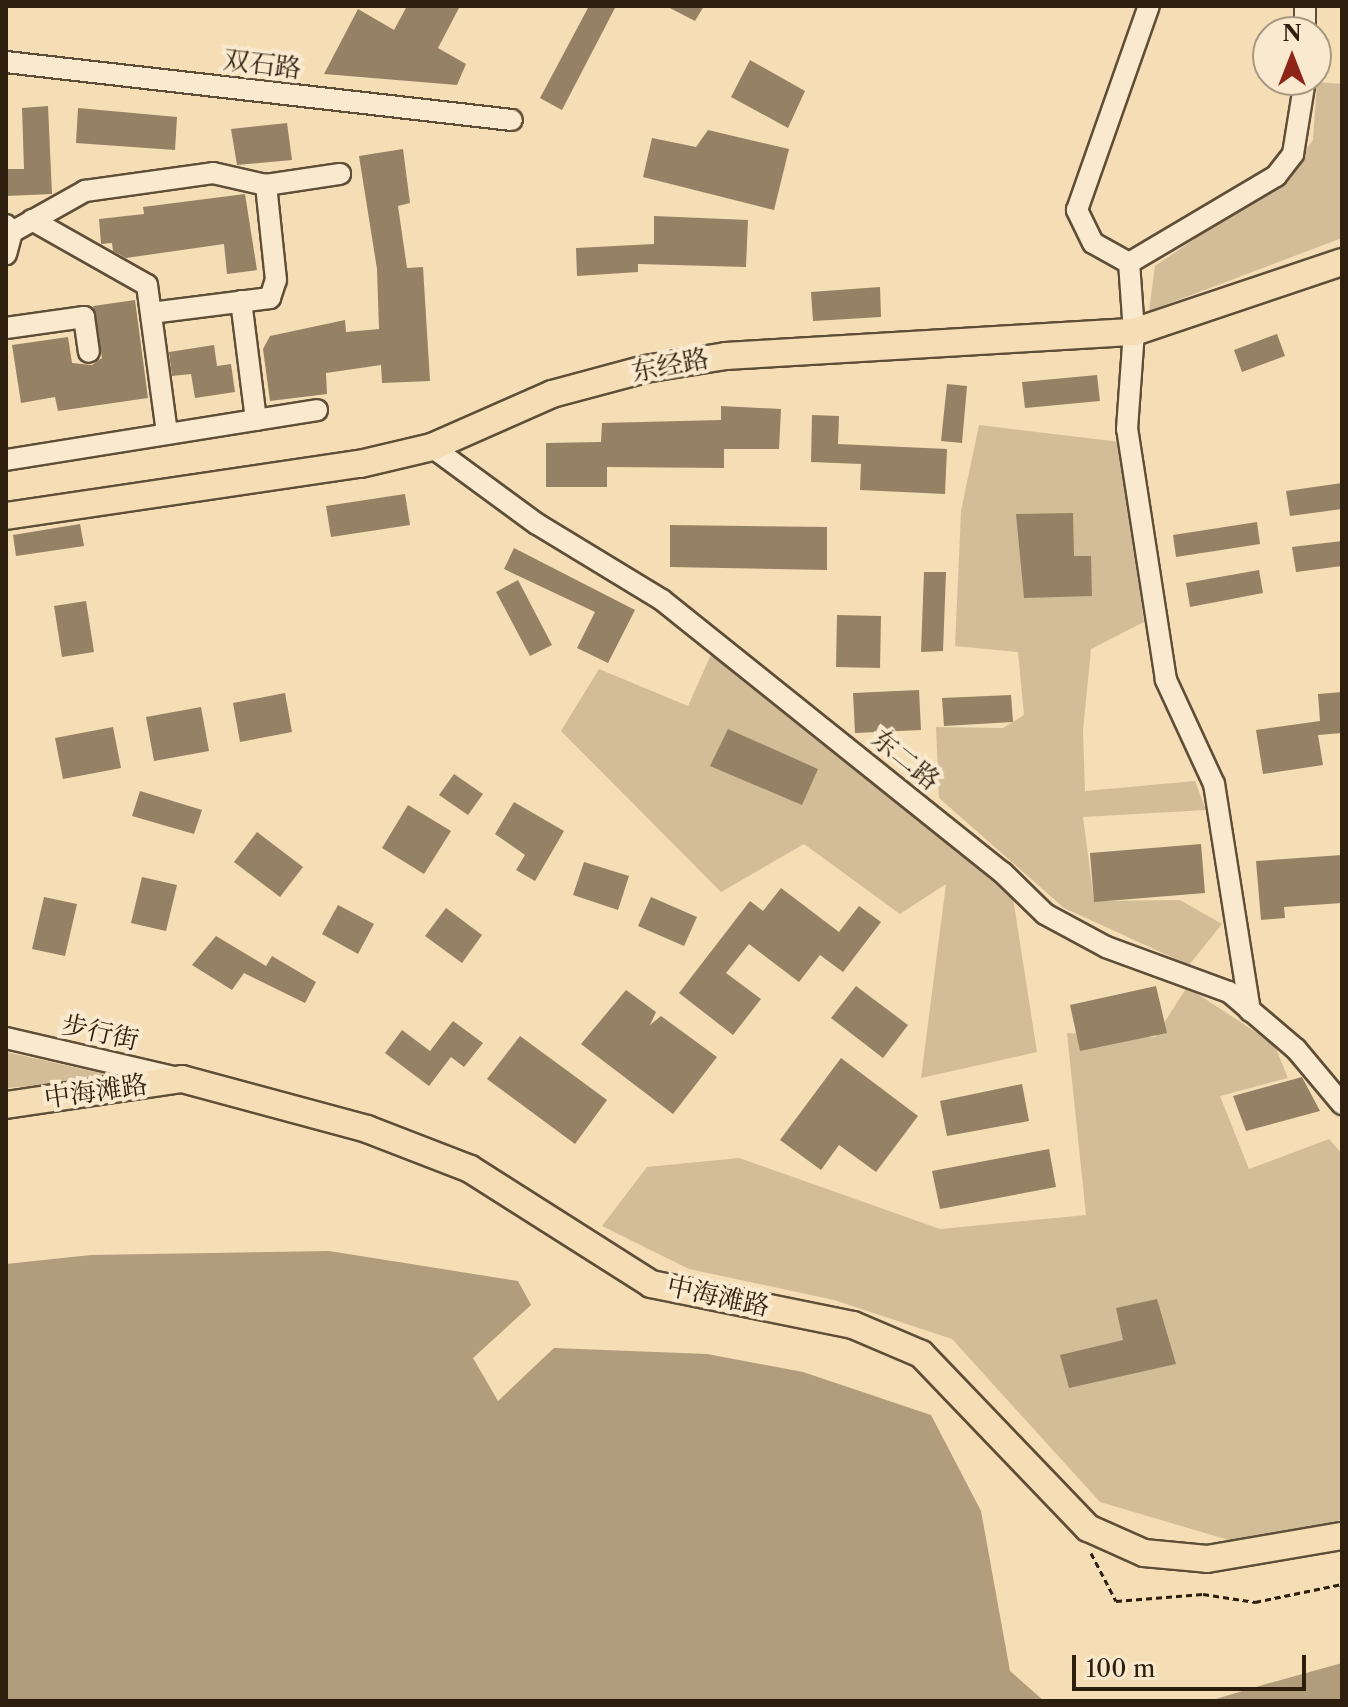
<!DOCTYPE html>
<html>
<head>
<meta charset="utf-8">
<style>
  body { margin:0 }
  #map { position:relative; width:1348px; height:1707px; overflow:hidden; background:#f5ddb5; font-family:"Libre Caslon Text","Noto Serif SC",serif }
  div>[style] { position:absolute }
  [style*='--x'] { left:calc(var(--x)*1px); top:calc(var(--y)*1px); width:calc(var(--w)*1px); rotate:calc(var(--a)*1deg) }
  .green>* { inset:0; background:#d3bd98 }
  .water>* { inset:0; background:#b19c7c }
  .building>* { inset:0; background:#958164 }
  .path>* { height:3px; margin-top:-1.5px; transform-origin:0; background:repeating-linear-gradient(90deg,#2d1e0d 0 6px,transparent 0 10px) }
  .roads { filter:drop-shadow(2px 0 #5f4e37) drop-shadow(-2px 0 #5f4e37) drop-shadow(0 2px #5f4e37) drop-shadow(0 -2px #5f4e37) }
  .minor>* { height:20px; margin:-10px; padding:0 10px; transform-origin:10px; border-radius:10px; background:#f8e9cf }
  .major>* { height:26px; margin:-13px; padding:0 13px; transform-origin:13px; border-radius:13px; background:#f5ddb5 }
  span { translate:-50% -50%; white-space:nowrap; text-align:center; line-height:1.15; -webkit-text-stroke:8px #f8e9cf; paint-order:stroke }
  .street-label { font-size:26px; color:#2d1e0d }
  .frame { position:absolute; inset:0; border:8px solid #2d1e0d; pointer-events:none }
  .north { position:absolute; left:1252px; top:16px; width:80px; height:80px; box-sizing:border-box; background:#f8e9cf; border:2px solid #a79881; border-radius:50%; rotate:0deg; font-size:22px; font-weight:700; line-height:32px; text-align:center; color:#2d1e0d }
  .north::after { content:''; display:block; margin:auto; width:28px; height:36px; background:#8f2418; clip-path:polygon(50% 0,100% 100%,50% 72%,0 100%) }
  .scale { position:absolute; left:1072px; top:1655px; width:234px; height:36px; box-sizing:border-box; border:4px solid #2d1e0d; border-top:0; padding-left:10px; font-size:24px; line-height:28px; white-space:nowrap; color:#2d1e0d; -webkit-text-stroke:6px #f8e9cf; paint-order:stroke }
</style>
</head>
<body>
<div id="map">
  <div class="green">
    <div style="clip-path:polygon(1317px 82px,1342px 84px,1342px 238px,1149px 311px,1155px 266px,1283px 179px,1313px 140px)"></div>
    <div style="clip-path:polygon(979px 425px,1120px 442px,1144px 622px,1091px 649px,1083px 731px,1085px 791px,1195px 781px,1206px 810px,1083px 817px,1094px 901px,1180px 900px,1222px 924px,1189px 965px,1064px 908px,939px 798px,936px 727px,1003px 728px,1024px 715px,1018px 652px,955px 646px,961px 511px)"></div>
    <div style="clip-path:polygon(714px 648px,1013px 898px,1037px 1052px,921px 1078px,946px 884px,900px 914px,804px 844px,721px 892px,561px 731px,599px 669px,688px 706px)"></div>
    <div style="clip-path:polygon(1187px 987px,1274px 1044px,1288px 1078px,1220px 1096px,1249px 1169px,1329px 1139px,1342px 1154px,1342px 1520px,1232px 1541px,1100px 1502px,952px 1339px,834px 1300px,689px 1269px,602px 1226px,647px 1167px,739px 1158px,940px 1229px,1086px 1215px,1067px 1033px,1155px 1037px)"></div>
    <div style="clip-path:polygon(6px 1052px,123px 1078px,6px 1088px)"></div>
  </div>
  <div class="water">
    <div style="clip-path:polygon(329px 1251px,518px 1281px,531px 1305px,473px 1358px,498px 1401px,554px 1348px,707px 1354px,803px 1372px,931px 1415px,981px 1511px,1010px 1671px,1044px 1701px,6px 1701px,6px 1264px,91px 1255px)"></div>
    <div style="clip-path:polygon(1342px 1663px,1342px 1701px,1209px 1701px,1266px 1684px)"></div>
  </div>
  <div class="building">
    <div style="clip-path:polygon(407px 6px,460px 6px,438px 48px,466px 64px,457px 85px,324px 74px,358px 9px,394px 30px)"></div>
    <div style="clip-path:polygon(589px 6px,616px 6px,562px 110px,540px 98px)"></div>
    <div style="clip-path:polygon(666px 6px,704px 6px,695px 21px)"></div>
    <div style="clip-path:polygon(750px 60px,805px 91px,788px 128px,731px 97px)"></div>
    <div style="clip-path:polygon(48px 106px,52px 194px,6px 196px,6px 169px,24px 169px,22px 108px)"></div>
    <div style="clip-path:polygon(78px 108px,177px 117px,175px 150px,76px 143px)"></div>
    <div style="clip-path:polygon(287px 123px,292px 160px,237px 165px,231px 129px)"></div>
    <div style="clip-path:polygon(708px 130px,789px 149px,774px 210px,643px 177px,652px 138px,696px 147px)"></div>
    <div style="clip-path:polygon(403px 149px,410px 203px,398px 206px,407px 268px,423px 267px,430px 381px,382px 383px,381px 365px,326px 373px,327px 394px,270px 401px,263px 349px,270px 336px,345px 320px,346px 332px,379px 329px,377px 269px,359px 156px)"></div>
    <div style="clip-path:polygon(245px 194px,257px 270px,227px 274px,224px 244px,126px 258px,113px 251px,112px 243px,101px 244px,99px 219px,144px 214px,143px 207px)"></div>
    <div style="clip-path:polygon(654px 216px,748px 220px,746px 267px,638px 264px,638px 272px,577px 276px,576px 248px,654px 244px)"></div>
    <div style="clip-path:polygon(880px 287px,881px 317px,813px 321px,811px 292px)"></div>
    <div style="clip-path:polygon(135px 300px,148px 398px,58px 411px,55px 397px,21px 403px,12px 345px,68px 337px,72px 363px,92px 365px,102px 358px,93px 306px)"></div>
    <div style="clip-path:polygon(1277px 334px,1285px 356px,1242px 372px,1234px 350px)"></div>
    <div style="clip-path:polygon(214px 345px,217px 366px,231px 364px,235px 392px,195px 398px,191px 374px,172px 376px,169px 352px)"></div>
    <div style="clip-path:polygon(1097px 375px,1100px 401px,1025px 408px,1022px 382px)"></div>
    <div style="clip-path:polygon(947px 384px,967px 386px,962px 443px,941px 441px)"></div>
    <div style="clip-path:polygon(721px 406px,781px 409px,779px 449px,724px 449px,724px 468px,607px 467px,607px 487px,546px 487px,546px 443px,601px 442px,602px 423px,721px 420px)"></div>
    <div style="clip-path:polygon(812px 415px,839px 416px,838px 444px,947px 449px,945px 494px,860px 490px,861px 464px,811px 462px)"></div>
    <div style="clip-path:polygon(1342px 483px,1342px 509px,1290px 516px,1286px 491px)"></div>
    <div style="clip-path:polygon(405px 494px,410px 525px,331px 537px,326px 506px)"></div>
    <div style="clip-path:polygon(1073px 513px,1074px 556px,1091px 556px,1092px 596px,1024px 598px,1016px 514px)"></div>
    <div style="clip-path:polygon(1257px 522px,1260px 544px,1176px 557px,1173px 535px)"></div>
    <div style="clip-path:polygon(80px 524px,84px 546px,16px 556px,13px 535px)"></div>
    <div style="clip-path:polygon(670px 525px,827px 527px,827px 570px,670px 567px)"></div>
    <div style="clip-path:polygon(1342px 541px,1342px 566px,1296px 572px,1292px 547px)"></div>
    <div style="clip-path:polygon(514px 548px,635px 610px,608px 663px,577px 648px,595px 612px,504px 569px)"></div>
    <div style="clip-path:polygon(1259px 570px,1263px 593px,1190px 607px,1186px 583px)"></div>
    <div style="clip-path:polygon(924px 572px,946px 572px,943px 651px,921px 652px)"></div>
    <div style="clip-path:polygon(518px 580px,552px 645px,530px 656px,496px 592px)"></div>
    <div style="clip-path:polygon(86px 601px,94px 652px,62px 657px,54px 606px)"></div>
    <div style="clip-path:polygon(837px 615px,881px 616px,880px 668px,836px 667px)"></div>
    <div style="clip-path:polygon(919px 690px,921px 730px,855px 733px,853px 693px)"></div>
    <div style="clip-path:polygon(1342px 692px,1342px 733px,1318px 735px,1323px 765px,1263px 774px,1256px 730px,1320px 721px,1318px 694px)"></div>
    <div style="clip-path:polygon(285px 693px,292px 732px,240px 742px,233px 703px)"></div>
    <div style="clip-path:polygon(1011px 695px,1013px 722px,944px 726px,942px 698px)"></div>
    <div style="clip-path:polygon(201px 707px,209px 751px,154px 761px,146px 717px)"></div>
    <div style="clip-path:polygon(113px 727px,121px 768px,63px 779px,55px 738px)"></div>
    <div style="clip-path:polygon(728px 729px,818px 769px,802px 805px,710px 766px)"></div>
    <div style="clip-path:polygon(454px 774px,483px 794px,468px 815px,439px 795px)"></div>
    <div style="clip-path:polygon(140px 791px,202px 810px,194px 834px,132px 816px)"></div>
    <div style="clip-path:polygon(514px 802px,564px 831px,535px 881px,516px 870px,525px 855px,495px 834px)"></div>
    <div style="clip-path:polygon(408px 805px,451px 831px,424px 874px,382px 848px)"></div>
    <div style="clip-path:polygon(257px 832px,303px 867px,280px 897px,234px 862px)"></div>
    <div style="clip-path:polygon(1201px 844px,1205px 893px,1094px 902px,1090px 853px)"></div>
    <div style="clip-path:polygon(1342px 855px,1342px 903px,1284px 907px,1285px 918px,1261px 920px,1256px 861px)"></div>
    <div style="clip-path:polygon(584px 862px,629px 876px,618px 910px,573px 895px)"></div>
    <div style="clip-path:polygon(142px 877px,177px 885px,166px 931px,131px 923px)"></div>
    <div style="clip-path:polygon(781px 888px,839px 932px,859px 906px,881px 922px,843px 972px,820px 955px,799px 982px,749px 944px,726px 973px,761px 999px,733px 1035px,679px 993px,750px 901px,763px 911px)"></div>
    <div style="clip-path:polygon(44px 897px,77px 904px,65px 956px,32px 949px)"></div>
    <div style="clip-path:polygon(651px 897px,697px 917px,684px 946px,638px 926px)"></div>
    <div style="clip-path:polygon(338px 905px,374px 924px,358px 954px,322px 934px)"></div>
    <div style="clip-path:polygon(446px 908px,482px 935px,462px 963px,425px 936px)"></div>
    <div style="clip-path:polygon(216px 936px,266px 966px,272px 956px,316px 982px,305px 1003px,244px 973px,232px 990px,192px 965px)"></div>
    <div style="clip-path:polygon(856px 986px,908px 1025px,883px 1058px,831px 1018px)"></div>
    <div style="clip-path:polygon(1156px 986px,1167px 1033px,1080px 1051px,1070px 1005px)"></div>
    <div style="clip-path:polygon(626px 990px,656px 1012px,650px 1025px,661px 1016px,717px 1057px,673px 1114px,581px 1044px)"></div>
    <div style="clip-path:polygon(453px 1021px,483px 1043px,464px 1067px,451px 1057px,429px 1086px,385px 1053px,402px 1030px,430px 1051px)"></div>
    <div style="clip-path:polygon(520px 1036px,607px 1100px,575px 1144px,487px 1079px)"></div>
    <div style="clip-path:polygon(841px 1058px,918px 1116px,876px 1172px,839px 1145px,821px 1170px,780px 1140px)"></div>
    <div style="clip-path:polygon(1302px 1077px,1320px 1111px,1246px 1131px,1233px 1096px)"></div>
    <div style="clip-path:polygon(1022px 1084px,1029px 1121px,947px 1136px,940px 1101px)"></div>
    <div style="clip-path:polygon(1049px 1149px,1056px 1187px,940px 1209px,932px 1171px)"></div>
    <div style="clip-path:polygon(1157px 1299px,1176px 1364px,1069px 1388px,1060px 1355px,1123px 1340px,1116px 1308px)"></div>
  </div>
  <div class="path">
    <div style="--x:1091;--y:1553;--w:54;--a:62.5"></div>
    <div style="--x:1116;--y:1601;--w:87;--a:-4.6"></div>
    <div style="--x:1203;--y:1594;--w:53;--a:8.7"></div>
    <div style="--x:1255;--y:1602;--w:89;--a:-11.7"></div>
  </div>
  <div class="roads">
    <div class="minor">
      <div style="--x:1305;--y:6;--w:26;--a:90"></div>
      <div style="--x:6;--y:62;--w:509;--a:6.54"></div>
      <div style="--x:32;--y:220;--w:132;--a:29.5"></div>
      <div style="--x:147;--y:285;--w:149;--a:82.3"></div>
      <div style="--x:6;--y:225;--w:9;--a:49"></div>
      <div style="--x:12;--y:232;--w:23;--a:105"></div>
      <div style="--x:12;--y:232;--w:84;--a:-29.3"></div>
      <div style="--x:85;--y:191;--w:129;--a:-8"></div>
      <div style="--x:213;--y:173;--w:54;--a:12.8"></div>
      <div style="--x:266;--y:185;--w:75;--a:-8.5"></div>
      <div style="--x:1129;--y:263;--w:41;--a:-150.9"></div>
      <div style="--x:1093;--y:243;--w:37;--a:-116"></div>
      <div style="--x:1077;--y:210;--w:216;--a:-70.6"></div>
      <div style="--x:241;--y:301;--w:120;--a:82.8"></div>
      <div style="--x:151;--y:313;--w:120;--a:-7.2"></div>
      <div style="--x:270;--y:298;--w:19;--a:-72"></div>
      <div style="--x:276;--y:280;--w:96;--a:-96"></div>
      <div style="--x:6;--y:328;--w:79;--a:-8"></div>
      <div style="--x:84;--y:317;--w:35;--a:82"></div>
      <div style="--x:432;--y:447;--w:130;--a:36.3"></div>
      <div style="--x:537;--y:524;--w:146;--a:31.3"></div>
      <div style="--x:662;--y:600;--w:435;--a:38.7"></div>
      <div style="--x:1002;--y:872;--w:60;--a:44.3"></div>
      <div style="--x:1045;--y:914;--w:69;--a:28.4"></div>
      <div style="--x:1106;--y:947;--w:131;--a:20.1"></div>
      <div style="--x:1229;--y:992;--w:88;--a:40.4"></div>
      <div style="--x:1296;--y:1049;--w:72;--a:50.1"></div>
      <div style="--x:6;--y:460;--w:315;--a:-9.1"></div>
      <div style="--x:1250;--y:1011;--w:230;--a:-99"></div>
      <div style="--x:1214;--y:784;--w:115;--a:-114.8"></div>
      <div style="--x:1166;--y:680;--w:254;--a:-98.8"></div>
      <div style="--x:1127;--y:429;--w:97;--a:-85.9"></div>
      <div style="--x:1134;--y:332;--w:69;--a:-94.1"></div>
      <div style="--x:1129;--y:263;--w:171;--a:-30.6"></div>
      <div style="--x:1276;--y:176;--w:28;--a:-52"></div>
      <div style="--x:1293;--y:154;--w:75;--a:-80.8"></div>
      <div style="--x:6;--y:1038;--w:172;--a:13.1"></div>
    </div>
    <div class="major">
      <div style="--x:6;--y:516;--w:358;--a:-8.4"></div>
      <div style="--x:360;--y:464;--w:74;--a:-13.3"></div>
      <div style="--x:432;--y:447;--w:131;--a:-23.8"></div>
      <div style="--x:552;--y:394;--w:96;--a:-15"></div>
      <div style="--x:645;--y:369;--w:82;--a:-9.1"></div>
      <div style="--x:726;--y:356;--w:409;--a:-3.4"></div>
      <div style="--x:1134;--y:332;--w:219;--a:-18.6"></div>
      <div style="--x:6;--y:1105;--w:178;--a:-8.4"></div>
      <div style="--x:182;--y:1079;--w:192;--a:15.1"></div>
      <div style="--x:367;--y:1129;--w:110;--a:21.2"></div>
      <div style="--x:470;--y:1169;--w:214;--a:32.4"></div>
      <div style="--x:651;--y:1284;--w:206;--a:11.5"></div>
      <div style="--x:853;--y:1325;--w:74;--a:23.1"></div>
      <div style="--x:921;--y:1354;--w:241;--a:46.2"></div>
      <div style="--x:1088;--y:1528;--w:61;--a:24.1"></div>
      <div style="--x:1144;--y:1553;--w:63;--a:5.4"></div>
      <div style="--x:1207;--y:1559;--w:137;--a:-9.7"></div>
    </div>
  </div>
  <div class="street-label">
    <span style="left:262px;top:65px;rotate:7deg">双石路</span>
    <span style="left:670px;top:366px;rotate:-11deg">东经路</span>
    <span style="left:905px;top:760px;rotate:39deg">东二路</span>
    <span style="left:100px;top:1033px;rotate:13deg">步行街</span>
    <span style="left:96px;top:1092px;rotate:-8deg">中海滩路</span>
    <span style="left:718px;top:1297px;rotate:12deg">中海滩路</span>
  </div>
  <div class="frame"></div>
  <div class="north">N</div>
  <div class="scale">100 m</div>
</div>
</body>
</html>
